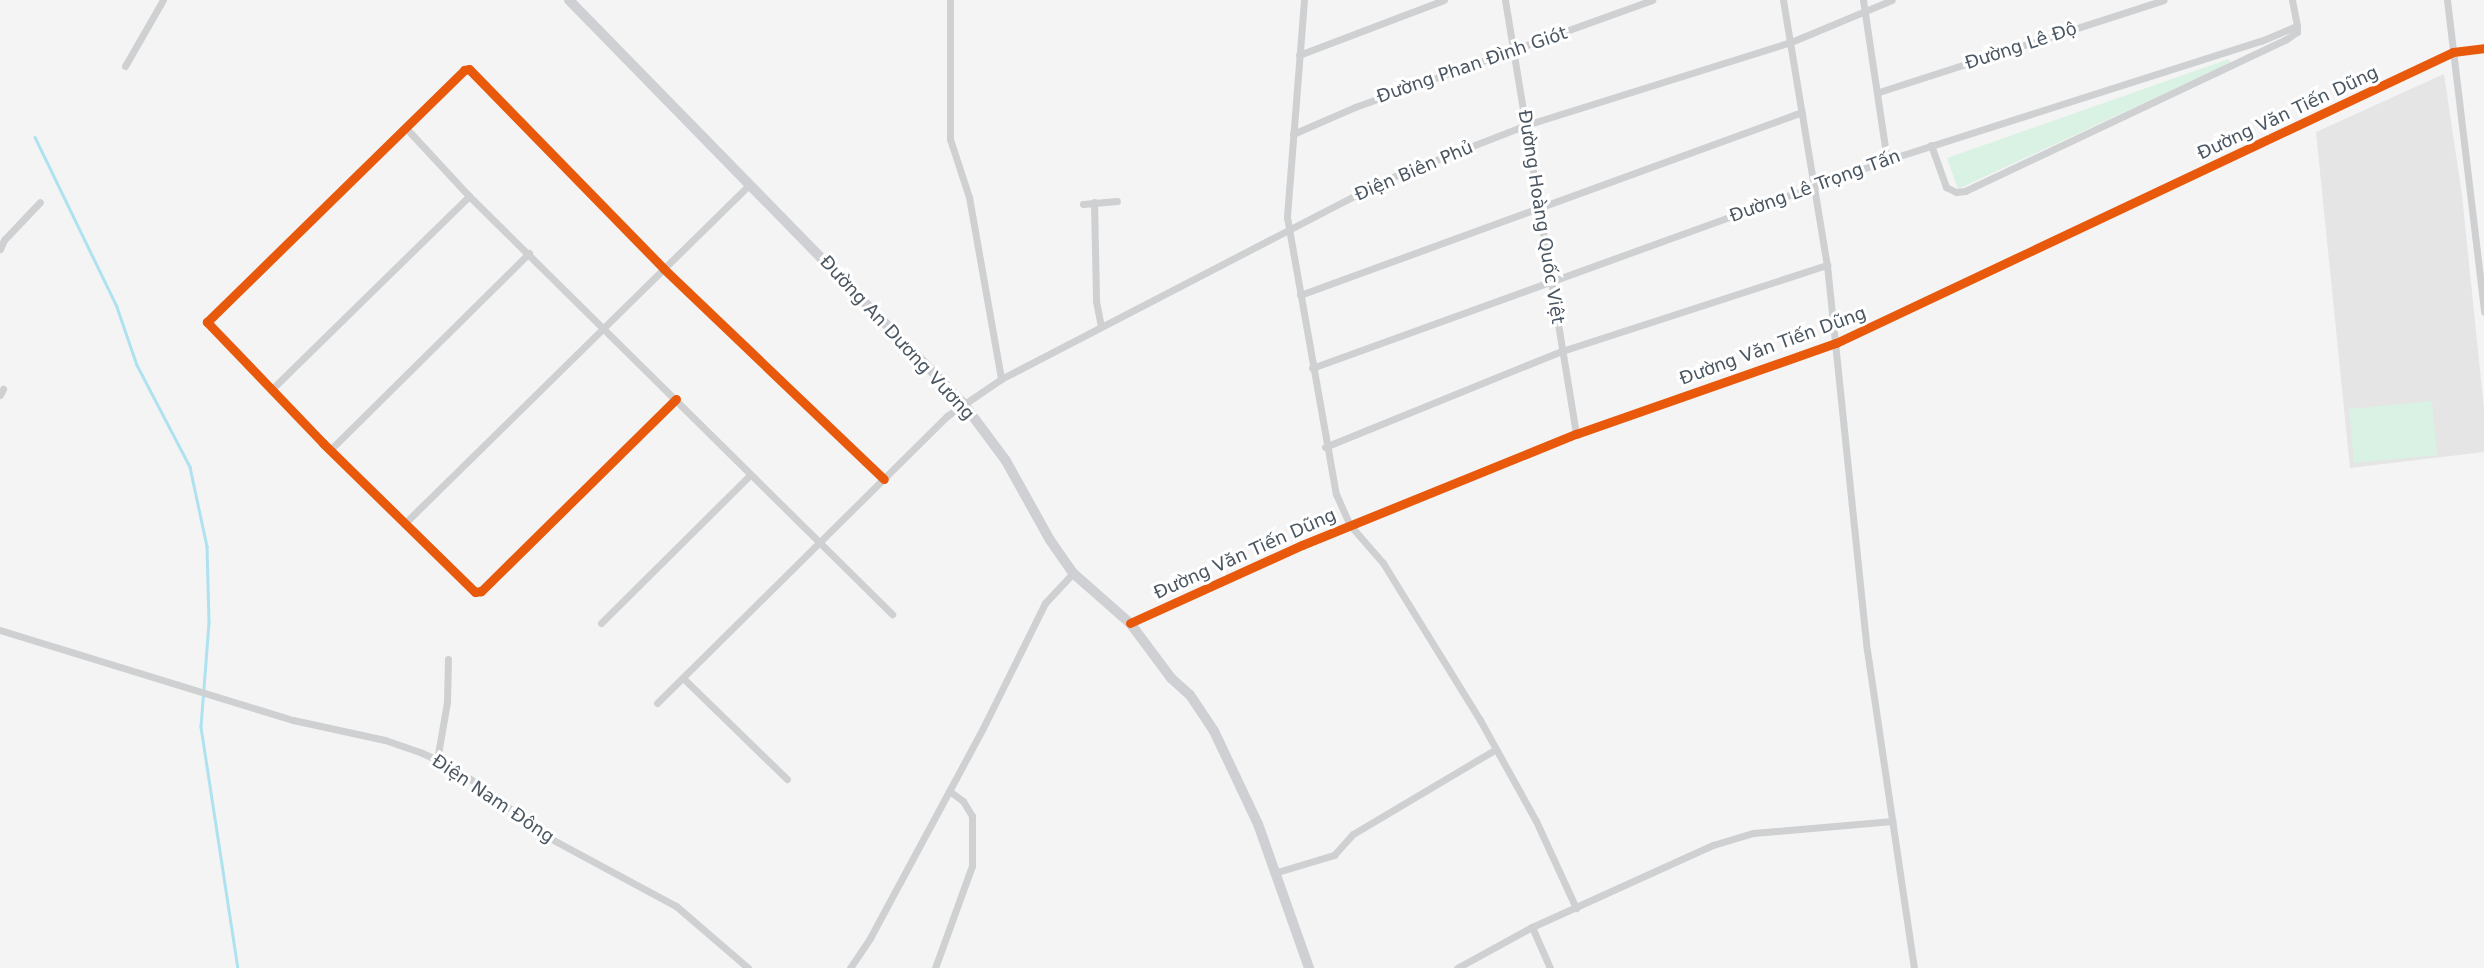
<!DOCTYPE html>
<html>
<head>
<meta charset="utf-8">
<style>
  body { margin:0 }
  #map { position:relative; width:2484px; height:968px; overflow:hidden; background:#f4f4f4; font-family:"DejaVu Sans",sans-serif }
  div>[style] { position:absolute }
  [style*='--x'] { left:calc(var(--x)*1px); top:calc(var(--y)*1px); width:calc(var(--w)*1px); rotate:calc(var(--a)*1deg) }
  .education>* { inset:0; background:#e6e5e6 }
  .green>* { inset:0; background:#d9f2e3 }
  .stream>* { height:2.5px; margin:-1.25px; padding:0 1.25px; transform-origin:1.25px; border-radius:1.25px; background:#aee2f0 }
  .minor>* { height:7px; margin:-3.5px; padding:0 3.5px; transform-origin:3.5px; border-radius:3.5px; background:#ced0d2 }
  .secondary>* { height:10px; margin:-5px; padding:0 5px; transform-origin:5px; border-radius:5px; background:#ced0d4 }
  .cycleway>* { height:9px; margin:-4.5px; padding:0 4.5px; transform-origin:4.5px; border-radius:4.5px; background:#e8590c }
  span { translate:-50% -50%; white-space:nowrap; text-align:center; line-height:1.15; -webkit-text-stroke:6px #fff; paint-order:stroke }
  .street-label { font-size:18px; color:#4a5661 }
</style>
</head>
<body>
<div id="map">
  <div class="education">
    <div style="clip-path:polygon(2444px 74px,2462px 195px,2484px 409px,2484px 452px,2350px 468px,2316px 132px)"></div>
  </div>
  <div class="green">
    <div style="clip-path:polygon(2229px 59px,2230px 63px,1958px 189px,1947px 158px)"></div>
    <div style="clip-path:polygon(2432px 401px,2437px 455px,2354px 463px,2349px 409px)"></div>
  </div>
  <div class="stream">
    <div style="--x:35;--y:137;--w:189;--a:64.2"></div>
    <div style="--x:117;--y:307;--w:61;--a:71"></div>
    <div style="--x:137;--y:365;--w:115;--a:62.5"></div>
    <div style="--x:190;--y:467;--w:81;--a:77.9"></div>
    <div style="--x:207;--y:546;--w:77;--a:88.5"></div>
    <div style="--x:209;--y:623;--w:104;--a:94.4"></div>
    <div style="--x:201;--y:727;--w:244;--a:81.3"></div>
  </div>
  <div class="minor">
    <div style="--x:950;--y:0;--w:139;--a:90"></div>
    <div style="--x:950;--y:139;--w:61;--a:71.9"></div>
    <div style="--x:969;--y:197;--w:185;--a:80"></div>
    <div style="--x:1304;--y:0;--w:218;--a:94.5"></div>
    <div style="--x:1287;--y:217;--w:281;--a:80"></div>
    <div style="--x:1336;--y:494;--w:34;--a:66"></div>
    <div style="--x:1350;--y:525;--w:50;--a:49"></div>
    <div style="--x:1383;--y:563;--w:185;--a:58.3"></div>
    <div style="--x:1480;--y:720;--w:115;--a:61"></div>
    <div style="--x:1536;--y:821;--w:96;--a:65.3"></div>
    <div style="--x:1505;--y:0;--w:440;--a:80.7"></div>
    <div style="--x:1783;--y:0;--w:269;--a:80.6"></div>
    <div style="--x:1827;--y:265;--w:387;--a:84.1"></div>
    <div style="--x:1867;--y:650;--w:321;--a:81.6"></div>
    <div style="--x:1863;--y:0;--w:162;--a:81.5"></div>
    <div style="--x:2292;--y:0;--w:26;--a:79"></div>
    <div style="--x:2447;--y:0;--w:314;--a:83.2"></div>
    <div style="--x:1299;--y:55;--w:155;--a:-20.8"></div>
    <div style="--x:125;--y:66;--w:76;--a:-60.1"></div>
    <div style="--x:1879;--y:92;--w:299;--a:-17.9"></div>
    <div style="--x:405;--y:127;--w:94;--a:47.2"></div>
    <div style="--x:469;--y:196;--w:595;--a:44.66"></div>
    <div style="--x:1293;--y:134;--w:68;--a:-23.5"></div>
    <div style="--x:1355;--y:107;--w:316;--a:-19.8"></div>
    <div style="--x:1931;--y:145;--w:45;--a:70.3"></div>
    <div style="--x:1946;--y:187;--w:11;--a:27"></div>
    <div style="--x:1956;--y:192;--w:9;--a:-6"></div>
    <div style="--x:1965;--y:191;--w:354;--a:-25.3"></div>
    <div style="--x:2285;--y:40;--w:14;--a:-34"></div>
    <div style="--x:2297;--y:32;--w:6;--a:-90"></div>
    <div style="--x:1094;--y:202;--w:99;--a:88.8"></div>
    <div style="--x:1096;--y:301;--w:26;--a:79"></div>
    <div style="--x:1083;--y:204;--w:34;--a:-5"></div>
    <div style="--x:0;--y:249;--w:10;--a:-66"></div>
    <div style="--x:4;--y:240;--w:52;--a:-46.5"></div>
    <div style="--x:1300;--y:295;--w:534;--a:-20.03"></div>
    <div style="--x:1312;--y:368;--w:611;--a:-19.89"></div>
    <div style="--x:1887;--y:160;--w:392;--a:-17.7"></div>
    <div style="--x:2261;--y:41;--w:39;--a:-23"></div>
    <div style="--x:272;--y:389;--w:276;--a:-44.4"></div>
    <div style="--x:0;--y:395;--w:7;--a:-63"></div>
    <div style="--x:676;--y:399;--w:274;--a:135.4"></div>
    <div style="--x:481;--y:591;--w:6;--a:171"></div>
    <div style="--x:475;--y:592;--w:213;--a:-135.6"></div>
    <div style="--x:323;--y:443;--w:168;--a:-133.8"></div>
    <div style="--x:207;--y:322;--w:360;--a:-44.4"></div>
    <div style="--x:464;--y:70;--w:5;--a:-11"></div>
    <div style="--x:469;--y:69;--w:279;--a:45.7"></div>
    <div style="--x:664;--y:269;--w:304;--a:43.7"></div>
    <div style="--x:1325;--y:447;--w:256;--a:-22.1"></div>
    <div style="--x:1562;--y:351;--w:279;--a:-18"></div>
    <div style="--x:330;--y:450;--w:280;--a:-44.7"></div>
    <div style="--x:404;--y:524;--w:485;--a:-44.5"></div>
    <div style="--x:601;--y:623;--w:210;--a:-44.8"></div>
    <div style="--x:1130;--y:623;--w:189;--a:-24.4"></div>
    <div style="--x:1302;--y:545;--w:296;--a:-22.1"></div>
    <div style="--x:1576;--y:434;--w:275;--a:-19.3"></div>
    <div style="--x:1836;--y:343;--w:682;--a:-25.25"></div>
    <div style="--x:2453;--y:52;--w:31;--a:-7"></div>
    <div style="--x:0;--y:630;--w:307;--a:17.1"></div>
    <div style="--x:293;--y:720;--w:94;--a:12.3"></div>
    <div style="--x:385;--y:740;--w:39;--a:19"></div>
    <div style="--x:422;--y:753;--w:27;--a:24"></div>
    <div style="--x:447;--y:764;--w:44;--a:33"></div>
    <div style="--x:484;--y:788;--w:76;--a:38.1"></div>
    <div style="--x:544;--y:835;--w:150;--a:28.3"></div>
    <div style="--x:676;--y:906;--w:95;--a:40.7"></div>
    <div style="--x:683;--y:678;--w:145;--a:44.2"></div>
    <div style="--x:657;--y:703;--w:408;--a:-44.7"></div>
    <div style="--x:947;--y:416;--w:65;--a:-34.4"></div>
    <div style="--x:1001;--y:379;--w:433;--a:-27.4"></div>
    <div style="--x:1385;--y:180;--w:151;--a:-21.3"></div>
    <div style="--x:1526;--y:125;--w:278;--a:-17.4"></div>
    <div style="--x:1791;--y:42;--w:109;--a:-22.6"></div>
    <div style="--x:437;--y:760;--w:59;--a:-80.2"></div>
    <div style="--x:447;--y:702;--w:43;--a:-88.7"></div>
    <div style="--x:1274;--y:873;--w:63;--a:-16.7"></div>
    <div style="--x:1334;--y:855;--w:28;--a:-48"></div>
    <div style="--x:1353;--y:834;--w:166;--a:-30.7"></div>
    <div style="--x:1532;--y:927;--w:45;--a:66.3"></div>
    <div style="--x:850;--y:968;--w:36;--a:-56"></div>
    <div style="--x:870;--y:938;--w:238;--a:-61.7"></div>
    <div style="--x:983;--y:728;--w:140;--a:-63.6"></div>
    <div style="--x:1045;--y:603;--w:41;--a:-47"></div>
    <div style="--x:935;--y:968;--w:109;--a:-70.1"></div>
    <div style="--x:972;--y:866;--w:50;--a:-90"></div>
    <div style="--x:972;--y:816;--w:17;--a:-121"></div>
    <div style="--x:963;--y:801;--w:17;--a:-144"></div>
    <div style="--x:1457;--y:968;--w:85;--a:-28.7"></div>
    <div style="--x:1532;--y:927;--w:199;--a:-24.4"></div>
    <div style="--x:1713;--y:845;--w:42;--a:-16.7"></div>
    <div style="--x:1753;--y:833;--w:140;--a:-4.9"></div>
  </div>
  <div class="secondary">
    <div style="--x:569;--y:0;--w:564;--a:45.65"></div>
    <div style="--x:963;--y:403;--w:72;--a:53.4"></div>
    <div style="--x:1006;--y:461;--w:90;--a:60.9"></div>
    <div style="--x:1050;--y:540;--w:40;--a:55.1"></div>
    <div style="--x:1073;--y:573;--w:76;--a:41.3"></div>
    <div style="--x:1130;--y:623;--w:69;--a:53.3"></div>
    <div style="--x:1171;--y:678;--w:25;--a:42"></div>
    <div style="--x:1190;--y:695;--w:43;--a:56.3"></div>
    <div style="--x:1214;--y:731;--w:103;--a:64.7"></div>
    <div style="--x:1258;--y:824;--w:153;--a:70.5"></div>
  </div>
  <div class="cycleway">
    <div style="--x:676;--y:399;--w:274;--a:135.4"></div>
    <div style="--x:481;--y:591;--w:6;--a:171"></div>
    <div style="--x:475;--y:592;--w:213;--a:-135.6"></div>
    <div style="--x:323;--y:443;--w:168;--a:-133.8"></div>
    <div style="--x:207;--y:322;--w:360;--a:-44.4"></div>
    <div style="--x:464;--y:70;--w:5;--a:-11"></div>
    <div style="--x:469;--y:69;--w:279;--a:45.7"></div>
    <div style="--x:664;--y:269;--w:304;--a:43.7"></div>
    <div style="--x:1130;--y:623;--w:189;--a:-24.4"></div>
    <div style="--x:1302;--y:545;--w:296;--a:-22.1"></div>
    <div style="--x:1576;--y:434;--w:275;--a:-19.3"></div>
    <div style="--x:1836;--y:343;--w:682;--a:-25.25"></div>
    <div style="--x:2453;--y:52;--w:31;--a:-7"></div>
  </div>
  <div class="street-label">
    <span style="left:2021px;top:46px;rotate:-18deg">Đường Lê Độ</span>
    <span style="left:1472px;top:65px;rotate:-19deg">Đường Phan Đình Giót</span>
    <span style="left:2288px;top:113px;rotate:-25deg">Đường Văn Tiến Dũng</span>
    <span style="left:1414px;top:171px;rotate:-23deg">Điện Biên Phủ</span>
    <span style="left:1815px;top:186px;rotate:-20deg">Đường Lê Trọng Tấn</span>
    <span style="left:1541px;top:217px;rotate:81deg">Đường Hoàng Quốc Việt</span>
    <span style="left:897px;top:338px;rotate:47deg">Đường An Dương Vương</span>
    <span style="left:1773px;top:346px;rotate:-20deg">Đường Văn Tiến Dũng</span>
    <span style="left:1245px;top:554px;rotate:-24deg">Đường Văn Tiến Dũng</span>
    <span style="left:493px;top:799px;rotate:34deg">Điện Nam Đông</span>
  </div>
</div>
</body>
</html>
